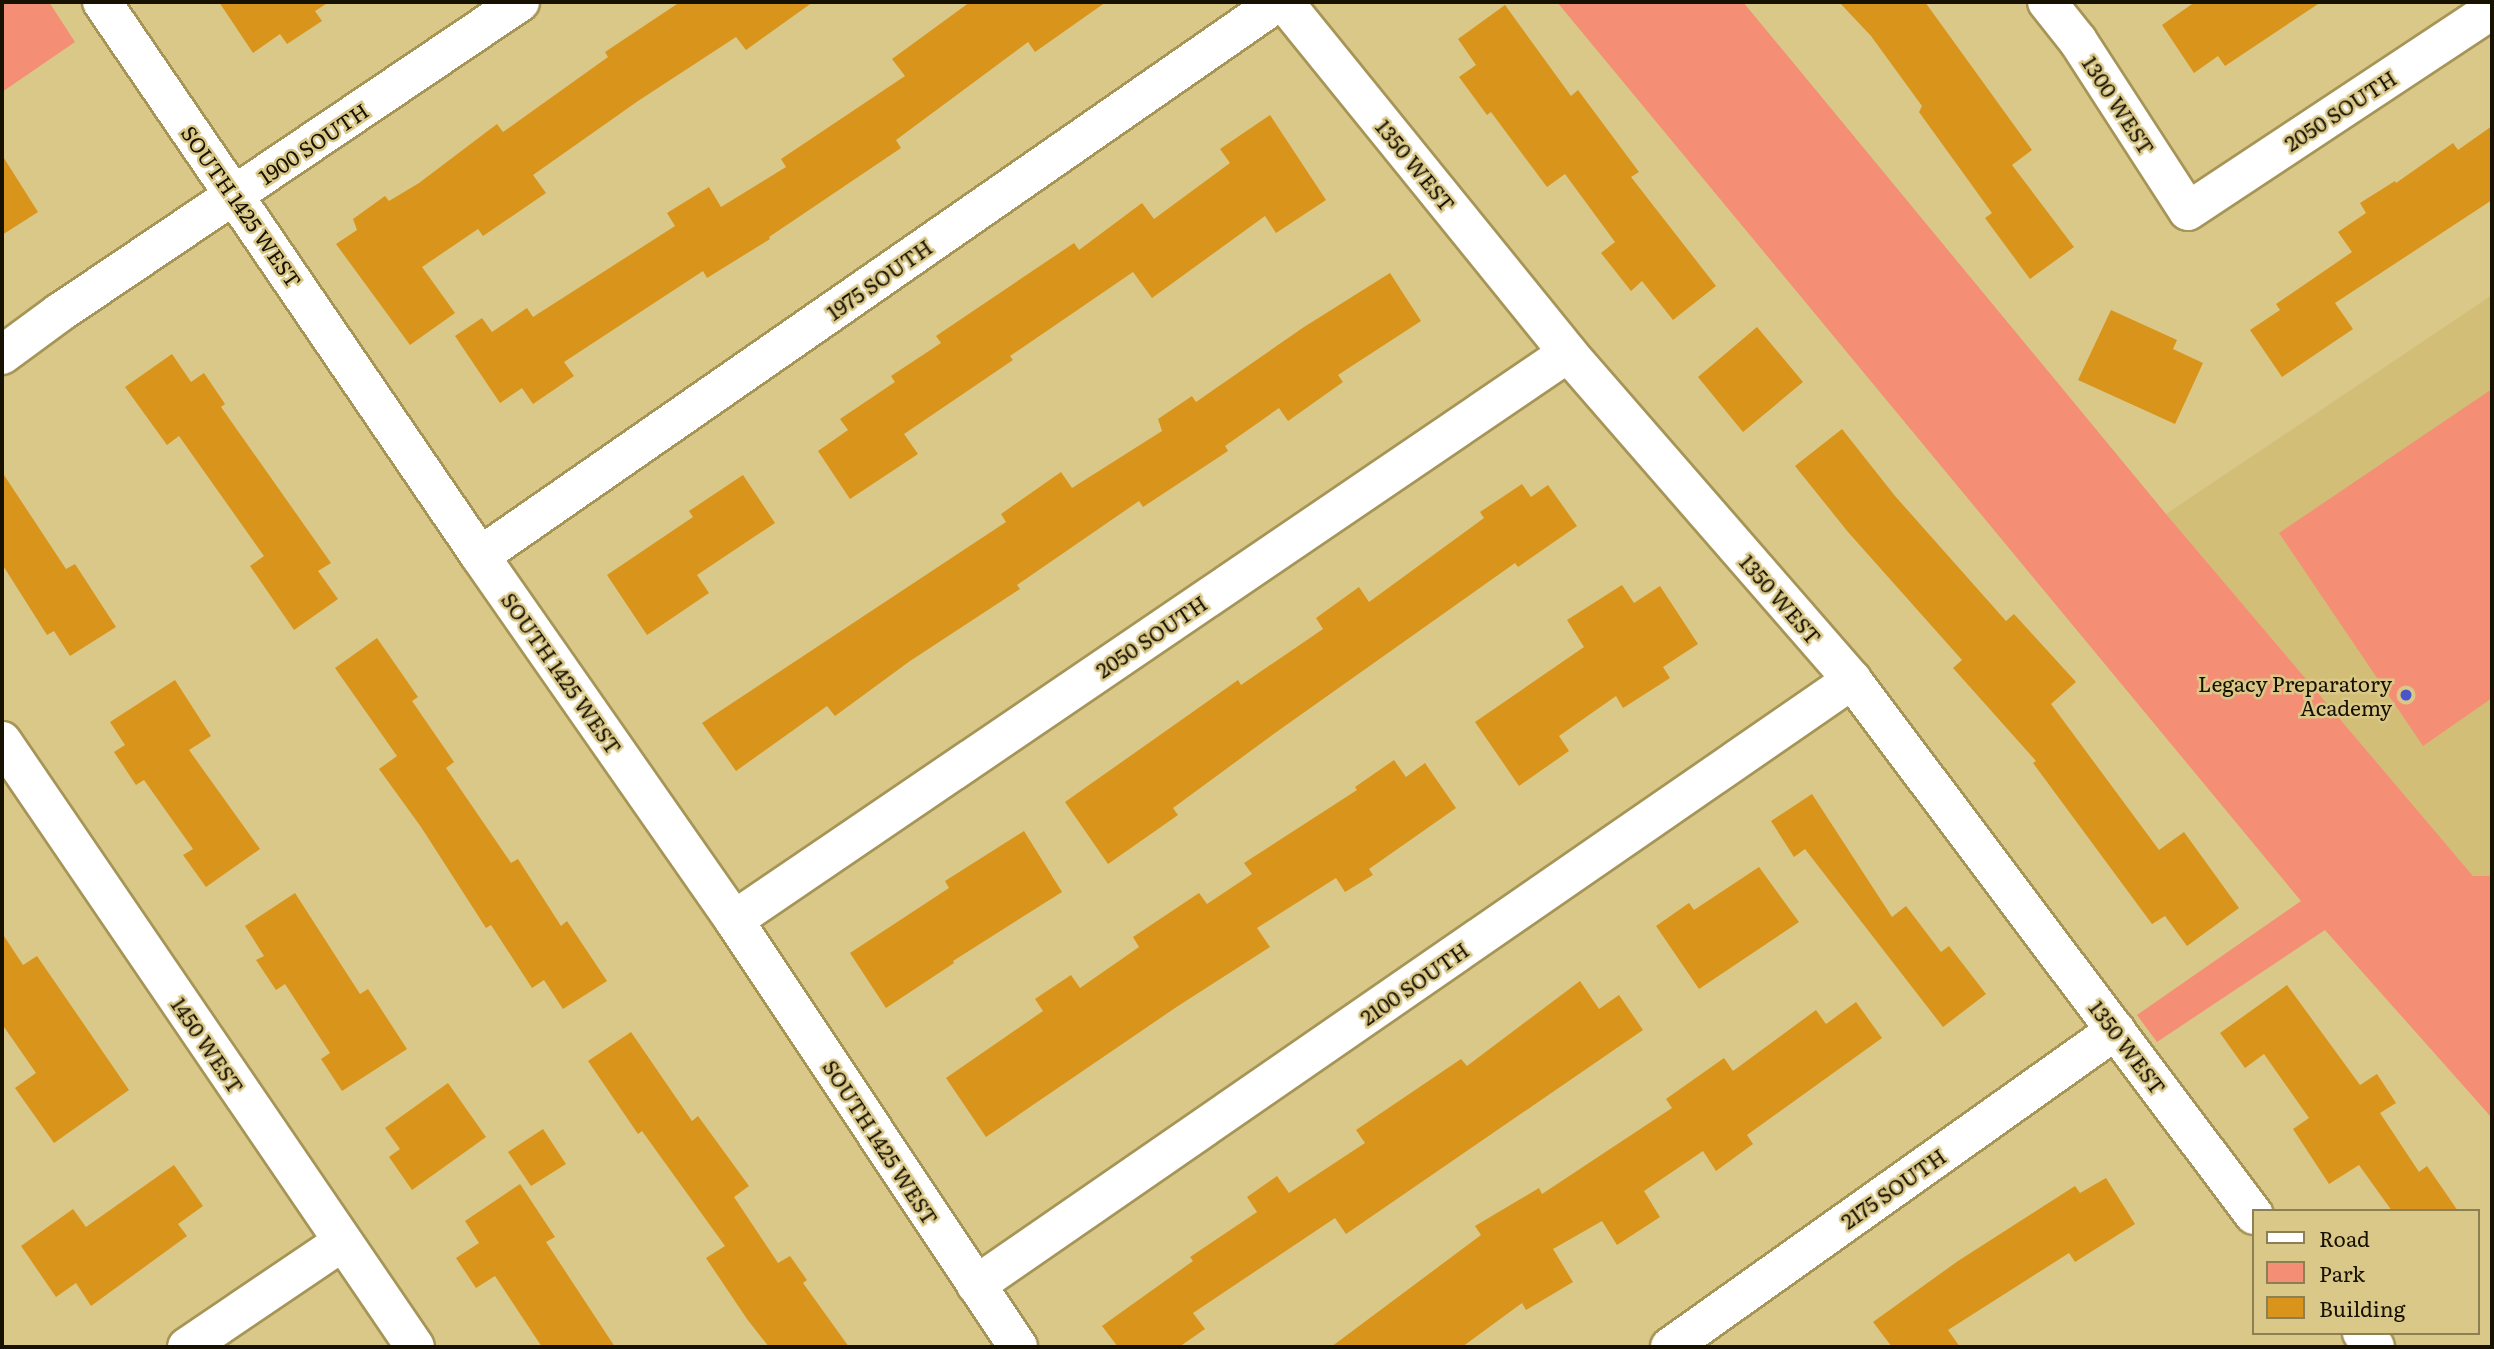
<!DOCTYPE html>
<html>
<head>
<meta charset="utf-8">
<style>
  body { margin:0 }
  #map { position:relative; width:2494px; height:1349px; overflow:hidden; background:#dac889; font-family:Literata,serif }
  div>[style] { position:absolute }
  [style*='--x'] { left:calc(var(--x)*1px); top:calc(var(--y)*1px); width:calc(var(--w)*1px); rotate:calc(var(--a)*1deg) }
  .built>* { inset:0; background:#d2be77 }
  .green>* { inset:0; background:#f48e75 }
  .building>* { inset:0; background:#d9941b }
  .roads { filter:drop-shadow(2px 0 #a69557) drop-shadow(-2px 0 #a69557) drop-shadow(0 2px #a69557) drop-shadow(0 -2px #a69557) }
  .street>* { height:38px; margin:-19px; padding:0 19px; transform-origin:19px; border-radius:19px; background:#fff }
  .dots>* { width:19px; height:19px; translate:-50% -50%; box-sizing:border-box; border:4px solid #dac889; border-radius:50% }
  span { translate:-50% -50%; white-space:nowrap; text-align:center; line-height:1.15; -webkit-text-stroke:5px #dac889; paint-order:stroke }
  .street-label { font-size:21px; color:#171100 }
  .poi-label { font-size:21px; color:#171100 }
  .right { translate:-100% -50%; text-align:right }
  .frame { position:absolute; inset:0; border:4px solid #171100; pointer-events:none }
  .legend { position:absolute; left:2252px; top:1209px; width:228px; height:126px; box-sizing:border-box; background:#dac889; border:2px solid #8c7f52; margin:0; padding:9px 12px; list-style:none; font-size:21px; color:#171100 }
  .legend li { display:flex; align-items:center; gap:14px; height:35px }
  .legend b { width:35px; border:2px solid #8c7f52 }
</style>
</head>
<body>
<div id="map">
  <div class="built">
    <div style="clip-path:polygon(2492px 295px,2492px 876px,2473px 876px,2166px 514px)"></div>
  </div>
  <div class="green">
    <div style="clip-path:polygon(2px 2px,49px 2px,75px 42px,2px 92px)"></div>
    <div style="clip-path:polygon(1557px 2px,1743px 2px,2166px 514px,2473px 876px,2492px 876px,2492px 1118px,2325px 930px,2157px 1042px,2137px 1015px,2301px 901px)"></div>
    <div style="clip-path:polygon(2492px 389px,2492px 698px,2423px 746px,2279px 533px)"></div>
  </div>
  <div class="building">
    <div style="clip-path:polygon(219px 2px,329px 2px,315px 11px,322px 21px,287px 44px,280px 34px,253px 53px)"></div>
    <div style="clip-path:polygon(680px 2px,813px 2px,746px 50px,736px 37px,638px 101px,533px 175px,546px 193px,483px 236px,478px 229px,422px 267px,455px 313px,410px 345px,336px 244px,357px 230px,353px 219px,385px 196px,389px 201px,419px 183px,497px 124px,503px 132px,608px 57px,605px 52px)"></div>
    <div style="clip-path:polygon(970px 2px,1106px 2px,1035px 52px,1028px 42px,896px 140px,901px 148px,769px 237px,770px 239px,707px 278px,703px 271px,564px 362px,574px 376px,533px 404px,522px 388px,500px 403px,455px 336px,482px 318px,492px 332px,527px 308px,533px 317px,675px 226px,667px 213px,709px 187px,721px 207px,786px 167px,781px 159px,905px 76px,892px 59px)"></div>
    <div style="clip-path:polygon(1839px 2px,1925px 2px,2032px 150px,2012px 165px,2074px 247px,2030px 279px,1985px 218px,1992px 213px,1919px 112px,1922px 106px,1871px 36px)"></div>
    <div style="clip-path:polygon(2195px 2px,2321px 2px,2225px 66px,2218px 56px,2194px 73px,2162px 25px)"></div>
    <div style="clip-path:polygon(1505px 5px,1571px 96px,1578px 90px,1639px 172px,1631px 177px,1716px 286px,1673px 320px,1642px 281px,1631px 291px,1601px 253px,1615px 242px,1565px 174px,1547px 187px,1491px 112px,1487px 115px,1459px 77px,1476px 65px,1458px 39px)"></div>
    <div style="clip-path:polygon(1270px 115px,1326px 200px,1276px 233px,1265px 216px,1152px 298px,1133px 272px,1010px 356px,1013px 360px,904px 434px,918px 454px,850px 499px,818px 451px,848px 430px,840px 419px,895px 382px,891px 376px,941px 343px,936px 336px,1074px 243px,1079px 250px,1142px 203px,1154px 219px,1230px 163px,1220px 149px)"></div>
    <div style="clip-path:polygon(2492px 126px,2492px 200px,2335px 303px,2353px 329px,2282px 377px,2250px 330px,2280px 310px,2276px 304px,2352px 252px,2338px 232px,2366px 213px,2360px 203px,2395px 181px,2396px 183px,2453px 143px,2458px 150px)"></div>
    <div style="clip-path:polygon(2px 155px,38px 212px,2px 235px)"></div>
    <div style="clip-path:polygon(1390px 273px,1421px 321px,1338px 375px,1343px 382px,1288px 421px,1279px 408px,1225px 446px,1228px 451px,1143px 507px,1139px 501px,1017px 585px,1020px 589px,910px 661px,835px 716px,827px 706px,736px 771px,702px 723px,1006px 522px,1001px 514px,1061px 472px,1072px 488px,1162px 431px,1158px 419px,1192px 396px,1196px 402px,1304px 327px)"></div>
    <div style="clip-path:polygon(2111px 310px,2177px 340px,2173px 349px,2203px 363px,2175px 424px,2078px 380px)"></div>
    <div style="clip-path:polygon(1757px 327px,1803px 382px,1743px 432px,1698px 377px)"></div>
    <div style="clip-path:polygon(172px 354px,191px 382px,204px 373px,225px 404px,221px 407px,331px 563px,318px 571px,338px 599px,294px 630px,250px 566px,264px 556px,179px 436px,167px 445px,125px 387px)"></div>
    <div style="clip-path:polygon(1842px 429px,1895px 496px,2006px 621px,2014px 614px,2076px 682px,2051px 704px,2159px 850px,2184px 832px,2239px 908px,2187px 946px,2165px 916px,2152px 924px,2033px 763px,2036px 761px,1953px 668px,1962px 660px,1848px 532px,1795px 466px)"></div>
    <div style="clip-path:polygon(2px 472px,66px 569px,75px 564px,116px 627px,70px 656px,54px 631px,47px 635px,2px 564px)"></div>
    <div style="clip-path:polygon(743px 475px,775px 523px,697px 575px,709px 593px,647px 635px,607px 575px,693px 517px,689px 511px)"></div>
    <div style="clip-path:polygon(1522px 484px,1531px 497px,1548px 485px,1577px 526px,1518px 567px,1515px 563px,1275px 733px,1173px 808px,1178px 815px,1108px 864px,1065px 802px,1238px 680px,1241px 685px,1323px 629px,1316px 618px,1359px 587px,1369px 602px,1484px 518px,1480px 512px)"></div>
    <div style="clip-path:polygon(1622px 585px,1634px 603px,1660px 586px,1698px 644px,1663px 667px,1670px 678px,1623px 708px,1616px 696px,1559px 736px,1569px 751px,1519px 786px,1475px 722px,1584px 647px,1567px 620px)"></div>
    <div style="clip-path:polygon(377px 638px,418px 697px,412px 701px,454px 762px,446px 768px,511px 863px,518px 859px,561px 926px,567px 921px,607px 981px,563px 1009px,544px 980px,532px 988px,491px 925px,486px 928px,421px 827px,379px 769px,397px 756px,335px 668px)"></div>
    <div style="clip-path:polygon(175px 680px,211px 736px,189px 750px,260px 849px,206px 887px,183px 855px,193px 849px,144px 780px,136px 785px,114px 752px,125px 745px,110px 722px)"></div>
    <div style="clip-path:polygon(1394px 760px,1406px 777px,1425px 763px,1456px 808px,1369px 869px,1373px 875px,1345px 892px,1336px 878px,1257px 928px,1270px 947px,1178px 1006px,986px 1137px,946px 1078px,1043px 1011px,1035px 999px,1071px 975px,1080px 988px,1139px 947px,1133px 937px,1199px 893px,1207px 904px,1252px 874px,1244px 863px,1357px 790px,1355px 787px)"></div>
    <div style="clip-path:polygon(1812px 794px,1892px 917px,1906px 906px,1941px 952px,1949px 946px,1986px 994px,1943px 1027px,1805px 849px,1794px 857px,1771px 821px)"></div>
    <div style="clip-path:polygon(1024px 831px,1062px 892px,953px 961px,954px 963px,886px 1008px,850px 953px,949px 888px,945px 881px)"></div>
    <div style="clip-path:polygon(1759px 867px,1799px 922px,1699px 989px,1656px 926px,1689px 903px,1694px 910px)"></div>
    <div style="clip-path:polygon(295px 893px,360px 994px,368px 989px,407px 1049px,342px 1091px,321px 1059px,330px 1053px,285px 984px,276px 990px,256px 960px,264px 956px,245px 926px)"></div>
    <div style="clip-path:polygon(2px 933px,23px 965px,37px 956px,129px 1090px,54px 1143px,15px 1088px,36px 1073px,2px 1024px)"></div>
    <div style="clip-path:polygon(1580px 981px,1599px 1009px,1619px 995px,1643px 1030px,1346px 1234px,1335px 1218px,1193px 1313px,1205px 1329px,1179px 1347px,1118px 1347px,1102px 1326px,1193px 1261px,1190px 1257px,1257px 1212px,1247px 1197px,1277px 1176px,1289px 1193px,1365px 1143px,1356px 1130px,1461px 1059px,1467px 1066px)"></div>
    <div style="clip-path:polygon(2287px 985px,2360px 1085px,2377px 1074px,2396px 1103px,2380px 1113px,2419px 1172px,2427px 1166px,2458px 1211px,2392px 1211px,2359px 1165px,2329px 1184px,2293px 1129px,2309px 1118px,2264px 1054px,2245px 1068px,2220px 1033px)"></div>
    <div style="clip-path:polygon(1856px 1002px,1882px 1038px,1747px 1135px,1753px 1144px,1716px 1171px,1703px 1151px,1644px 1191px,1660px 1217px,1617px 1245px,1602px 1221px,1553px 1249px,1573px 1282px,1526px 1310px,1522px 1303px,1462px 1347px,1331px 1347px,1481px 1235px,1475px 1226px,1539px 1188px,1542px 1194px,1672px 1108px,1666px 1099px,1724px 1058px,1733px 1071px,1816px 1010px,1826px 1024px)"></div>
    <div style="clip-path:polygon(631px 1032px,692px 1121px,698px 1116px,749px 1186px,734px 1197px,778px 1263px,790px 1256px,807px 1280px,803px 1283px,849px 1347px,769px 1347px,747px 1319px,706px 1258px,725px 1246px,642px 1131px,638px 1134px,588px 1061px)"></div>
    <div style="clip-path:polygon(448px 1083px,486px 1137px,412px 1190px,389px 1157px,400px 1149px,385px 1128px)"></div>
    <div style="clip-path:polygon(543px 1129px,566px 1164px,531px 1186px,508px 1152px)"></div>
    <div style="clip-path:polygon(174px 1165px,203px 1206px,178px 1224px,187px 1236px,91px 1306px,76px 1283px,56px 1297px,21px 1246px,73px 1209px,86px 1227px)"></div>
    <div style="clip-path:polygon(2106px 1178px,2135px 1224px,2075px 1262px,2069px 1253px,1948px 1330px,1960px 1347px,1892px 1347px,1873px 1322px,1958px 1261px,2075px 1186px,2080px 1193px)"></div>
    <div style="clip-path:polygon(520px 1184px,555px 1237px,546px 1242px,615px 1347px,542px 1347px,495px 1276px,476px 1288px,456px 1258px,479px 1243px,465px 1221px)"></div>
  </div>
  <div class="roads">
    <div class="street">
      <div style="--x:102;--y:2;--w:671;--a:55.69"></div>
      <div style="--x:480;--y:556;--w:444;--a:55.1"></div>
      <div style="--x:734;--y:920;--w:513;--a:56.37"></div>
      <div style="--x:1284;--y:2;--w:452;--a:51"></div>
      <div style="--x:1568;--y:353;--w:433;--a:49"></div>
      <div style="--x:1852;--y:680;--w:669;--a:53.08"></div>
      <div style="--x:2047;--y:2;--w:50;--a:51.5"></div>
      <div style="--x:2078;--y:41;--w:202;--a:57.1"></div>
      <div style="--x:2188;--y:211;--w:364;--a:-33.5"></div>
      <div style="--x:2;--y:355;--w:71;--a:-36.4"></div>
      <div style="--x:59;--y:313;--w:556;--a:-34"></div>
      <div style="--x:480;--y:556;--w:971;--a:-34.77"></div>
      <div style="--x:2;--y:741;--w:733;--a:55.72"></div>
      <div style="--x:734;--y:920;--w:1008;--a:-34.21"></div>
      <div style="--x:976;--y:1285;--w:1065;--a:-34.63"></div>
      <div style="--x:2362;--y:1333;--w:19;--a:47"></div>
      <div style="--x:187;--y:1347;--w:187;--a:-34.1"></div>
      <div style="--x:1670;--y:1347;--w:547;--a:-35.4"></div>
    </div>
  </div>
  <div class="dots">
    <div style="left:2406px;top:695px;background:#4b55ca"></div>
  </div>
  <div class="street-label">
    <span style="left:2119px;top:105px;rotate:57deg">1300 WEST</span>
    <span style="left:2340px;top:110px;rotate:-33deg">2050 SOUTH</span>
    <span style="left:313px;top:143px;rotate:-34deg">1900 SOUTH</span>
    <span style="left:1416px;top:165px;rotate:51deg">1350 WEST</span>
    <span style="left:242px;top:206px;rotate:55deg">SOUTH 1425 WEST</span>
    <span style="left:879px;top:279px;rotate:-35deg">1975 SOUTH</span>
    <span style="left:1781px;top:599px;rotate:49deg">1350 WEST</span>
    <span style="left:1151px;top:636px;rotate:-34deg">2050 SOUTH</span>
    <span style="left:562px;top:673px;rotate:55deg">SOUTH 1425 WEST</span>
    <span style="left:1414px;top:983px;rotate:-35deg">2100 SOUTH</span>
    <span style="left:208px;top:1045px;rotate:56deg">1450 WEST</span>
    <span style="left:2128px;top:1047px;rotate:53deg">1350 WEST</span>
    <span style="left:881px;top:1142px;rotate:57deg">SOUTH 1425 WEST</span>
    <span style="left:1893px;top:1188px;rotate:-35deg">2175 SOUTH</span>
  </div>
  <div class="poi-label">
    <span class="right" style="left:2392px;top:695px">Legacy Preparatory<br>Academy</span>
  </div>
  <div class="frame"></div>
  <ul class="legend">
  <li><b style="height:9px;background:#fff"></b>Road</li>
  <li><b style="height:19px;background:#f48e75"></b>Park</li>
  <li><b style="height:19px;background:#d9941b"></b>Building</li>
  </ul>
</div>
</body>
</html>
